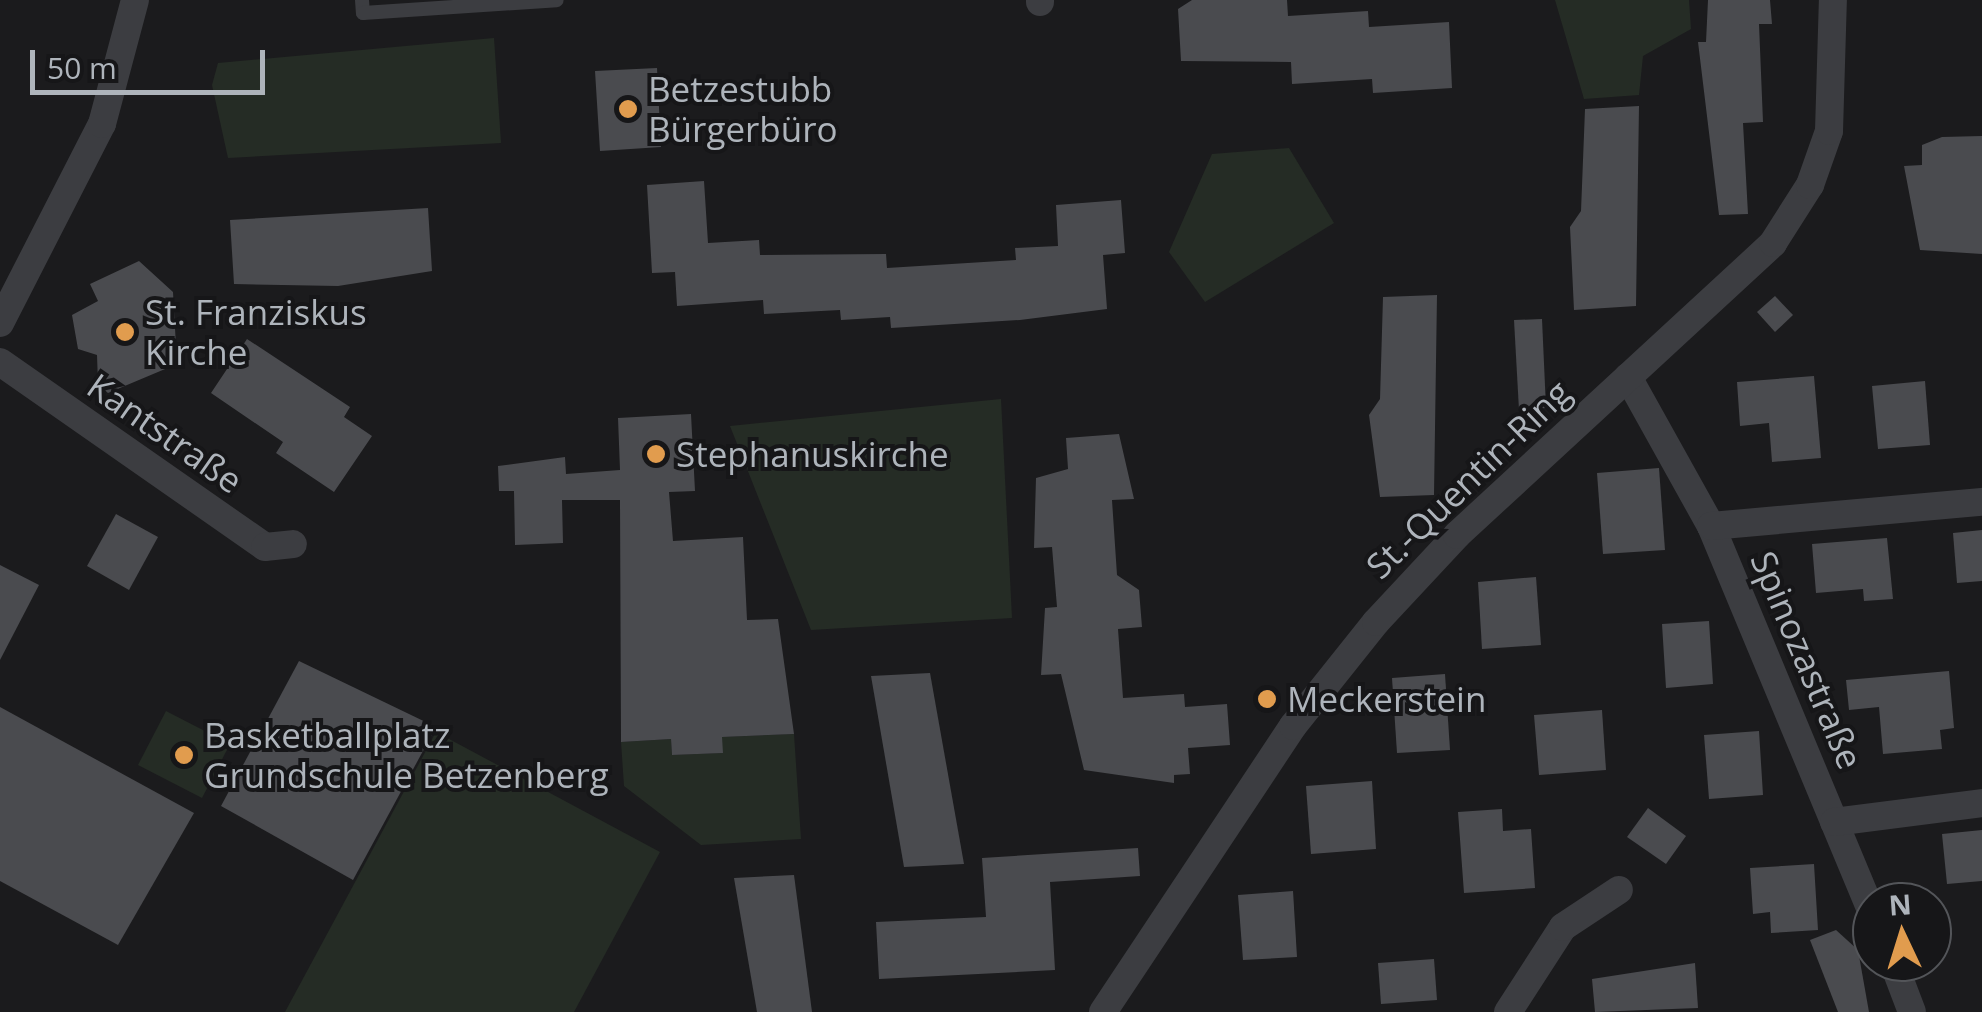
<!DOCTYPE html>
<html>
<head>
<meta charset="utf-8">
<style>
  body { margin:0 }
  #map { position:relative; width:1982px; height:1012px; overflow:hidden; background:#1b1b1d; font-family:"Open Sans",sans-serif }
  div>[style] { position:absolute }
  [style*='--x'] { left:calc(var(--x)*1px); top:calc(var(--y)*1px); width:calc(var(--w)*1px); rotate:calc(var(--a)*1deg) }
  .green>* { inset:0; background:#252c25 }
  .building>* { inset:0; background:#4a4b4f }
  .service>* { height:14px; margin:-7px; padding:0 7px; transform-origin:7px; border-radius:7px; background:#3c3d41 }
  .minor>* { height:28px; margin:-14px; padding:0 14px; transform-origin:14px; border-radius:14px; background:#3c3d41 }
  .dots>* { width:28px; height:28px; translate:-50% -50%; box-sizing:border-box; border:5px solid #161618; border-radius:50% }
  span { translate:-50% -50%; white-space:nowrap; text-align:center; line-height:1.15; -webkit-text-stroke:8px #161618; paint-order:stroke }
  .poi-label { font-size:35px; color:#aeb4bb }
  .left { translate:0 -50%; text-align:left }
  .street-label { font-size:35px; color:#aeb4bb }
  .north { position:absolute; left:1852px; top:882px; width:100px; height:100px; box-sizing:border-box; background:#161618; border:2px solid #535559; border-radius:50%; rotate:356deg; font-size:28px; font-weight:700; line-height:40px; text-align:center; color:#aeb4bb }
  .north::after { content:''; display:block; margin:auto; width:35px; height:45px; background:#e19c4e; clip-path:polygon(50% 0,100% 100%,50% 72%,0 100%) }
  .scale { position:absolute; left:30px; top:50px; width:235px; height:45px; box-sizing:border-box; border:5px solid #aeb4bb; border-top:0; padding-left:12px; font-size:30px; line-height:35px; white-space:nowrap; color:#aeb4bb; -webkit-text-stroke:8px #161618; paint-order:stroke }
</style>
</head>
<body>
<div id="map">
  <div class="green">
    <div style="clip-path:polygon(1555px 0,1689px 0,1691px 29px,1643px 56px,1639px 95px,1584px 99px)"></div>
    <div style="clip-path:polygon(494px 38px,501px 143px,228px 158px,212px 85px,218px 63px)"></div>
    <div style="clip-path:polygon(1289px 148px,1334px 223px,1205px 302px,1169px 252px,1212px 154px)"></div>
    <div style="clip-path:polygon(1001px 399px,1012px 618px,811px 630px,730px 426px)"></div>
    <div style="clip-path:polygon(166px 711px,230px 744px,202px 798px,138px 765px)"></div>
    <div style="clip-path:polygon(436px 732px,660px 852px,574px 1012px,285px 1012px)"></div>
    <div style="clip-path:polygon(794px 734px,801px 839px,701px 845px,624px 786px,621px 742px,671px 739px,672px 755px,722px 753px,722px 737px)"></div>
  </div>
  <div class="building">
    <div style="clip-path:polygon(1192px 0,1287px 0,1288px 16px,1368px 11px,1369px 27px,1449px 22px,1452px 88px,1373px 93px,1372px 79px,1292px 84px,1291px 62px,1181px 61px,1178px 9px)"></div>
    <div style="clip-path:polygon(1708px 0,1770px 0,1772px 24px,1759px 24px,1763px 122px,1743px 123px,1748px 214px,1719px 215px,1698px 42px,1706px 42px)"></div>
    <div style="clip-path:polygon(657px 68px,661px 147px,600px 151px,595px 71px)"></div>
    <div style="clip-path:polygon(1639px 106px,1636px 306px,1574px 310px,1570px 227px,1581px 211px,1585px 109px)"></div>
    <div style="clip-path:polygon(1982px 136px,1982px 254px,1920px 250px,1904px 166px,1922px 165px,1922px 145px,1942px 137px)"></div>
    <div style="clip-path:polygon(704px 181px,708px 243px,759px 240px,760px 255px,886px 254px,887px 268px,1016px 260px,1015px 248px,1058px 246px,1056px 205px,1121px 200px,1125px 253px,1103px 255px,1107px 309px,1020px 320px,891px 328px,890px 317px,841px 320px,840px 310px,764px 314px,763px 300px,677px 306px,675px 272px,652px 273px,647px 185px)"></div>
    <div style="clip-path:polygon(428px 208px,432px 271px,338px 286px,234px 284px,230px 220px)"></div>
    <div style="clip-path:polygon(139px 261px,173px 292px,177px 364px,108px 393px,98px 384px,97px 355px,78px 349px,72px 315px,98px 301px,90px 284px)"></div>
    <div style="clip-path:polygon(1437px 295px,1434px 495px,1380px 497px,1369px 415px,1380px 399px,1383px 297px)"></div>
    <div style="clip-path:polygon(1775px 296px,1793px 315px,1775px 332px,1757px 312px)"></div>
    <div style="clip-path:polygon(1542px 319px,1546px 408px,1519px 410px,1514px 320px)"></div>
    <div style="clip-path:polygon(247px 339px,350px 407px,344px 417px,372px 436px,334px 492px,276px 453px,283px 442px,211px 393px)"></div>
    <div style="clip-path:polygon(1814px 376px,1821px 458px,1772px 462px,1769px 423px,1740px 426px,1737px 382px)"></div>
    <div style="clip-path:polygon(1925px 381px,1930px 445px,1878px 449px,1872px 386px)"></div>
    <div style="clip-path:polygon(691px 414px,695px 491px,669px 492px,673px 541px,743px 537px,747px 620px,778px 619px,794px 734px,722px 737px,723px 753px,672px 755px,671px 739px,621px 742px,620px 500px,562px 500px,563px 543px,515px 545px,514px 491px,499px 491px,498px 466px,565px 457px,566px 474px,620px 470px,618px 418px)"></div>
    <div style="clip-path:polygon(1119px 434px,1134px 499px,1112px 500px,1117px 575px,1139px 590px,1142px 627px,1118px 629px,1123px 698px,1184px 694px,1185px 707px,1227px 704px,1230px 745px,1188px 748px,1190px 774px,1174px 775px,1174px 783px,1084px 770px,1061px 674px,1041px 675px,1045px 608px,1057px 607px,1052px 547px,1034px 548px,1036px 478px,1068px 469px,1066px 438px)"></div>
    <div style="clip-path:polygon(1659px 468px,1665px 550px,1603px 554px,1597px 473px)"></div>
    <div style="clip-path:polygon(116px 514px,158px 537px,129px 590px,87px 566px)"></div>
    <div style="clip-path:polygon(1982px 530px,1982px 581px,1957px 583px,1953px 533px)"></div>
    <div style="clip-path:polygon(1887px 538px,1893px 599px,1864px 601px,1863px 589px,1816px 593px,1812px 544px)"></div>
    <div style="clip-path:polygon(0 565px,39px 585px,0 660px)"></div>
    <div style="clip-path:polygon(1536px 577px,1541px 645px,1482px 649px,1478px 582px)"></div>
    <div style="clip-path:polygon(1709px 621px,1713px 684px,1666px 688px,1662px 624px)"></div>
    <div style="clip-path:polygon(299px 661px,436px 727px,353px 880px,221px 806px)"></div>
    <div style="clip-path:polygon(1949px 671px,1954px 728px,1940px 730px,1942px 749px,1883px 754px,1879px 707px,1849px 710px,1846px 680px)"></div>
    <div style="clip-path:polygon(930px 673px,964px 864px,904px 867px,871px 676px)"></div>
    <div style="clip-path:polygon(1445px 674px,1450px 750px,1397px 753px,1392px 678px)"></div>
    <div style="clip-path:polygon(0 707px,194px 813px,118px 945px,0 881px)"></div>
    <div style="clip-path:polygon(1602px 710px,1606px 770px,1539px 775px,1534px 715px)"></div>
    <div style="clip-path:polygon(1759px 731px,1763px 795px,1709px 799px,1704px 735px)"></div>
    <div style="clip-path:polygon(1372px 781px,1376px 849px,1311px 854px,1306px 786px)"></div>
    <div style="clip-path:polygon(1648px 808px,1686px 836px,1666px 864px,1627px 837px)"></div>
    <div style="clip-path:polygon(1502px 809px,1503px 831px,1531px 829px,1535px 888px,1464px 893px,1458px 812px)"></div>
    <div style="clip-path:polygon(1982px 830px,1982px 881px,1947px 884px,1942px 834px)"></div>
    <div style="clip-path:polygon(1138px 848px,1140px 876px,1050px 882px,1055px 970px,879px 979px,876px 922px,986px 917px,982px 858px)"></div>
    <div style="clip-path:polygon(1814px 864px,1818px 930px,1771px 933px,1770px 912px,1753px 914px,1750px 868px)"></div>
    <div style="clip-path:polygon(794px 875px,812px 1012px,757px 1012px,734px 878px)"></div>
    <div style="clip-path:polygon(1293px 891px,1297px 957px,1243px 960px,1238px 895px)"></div>
    <div style="clip-path:polygon(1836px 930px,1858px 950px,1869px 1012px,1838px 1012px,1810px 940px)"></div>
    <div style="clip-path:polygon(1434px 959px,1437px 1000px,1381px 1004px,1378px 963px)"></div>
    <div style="clip-path:polygon(1695px 963px,1698px 1008px,1595px 1012px,1592px 979px)"></div>
  </div>
  <div class="service">
    <div style="--x:362;--y:0;--w:13;--a:86"></div>
    <div style="--x:363;--y:13;--w:194;--a:-3.8"></div>
  </div>
  <div class="minor">
    <div style="--x:1040;--y:0;--w:2;--a:90"></div>
    <div style="--x:0;--y:323;--w:224;--a:-62.9"></div>
    <div style="--x:102;--y:124;--w:128;--a:-75.1"></div>
    <div style="--x:0;--y:362;--w:323;--a:34.9"></div>
    <div style="--x:265;--y:547;--w:28;--a:-6"></div>
    <div style="--x:1628;--y:377;--w:171;--a:60.9"></div>
    <div style="--x:1711;--y:526;--w:418;--a:67.4"></div>
    <div style="--x:1711;--y:526;--w:272;--a:-5.1"></div>
    <div style="--x:1834;--y:822;--w:149;--a:-7.3"></div>
    <div style="--x:1893;--y:962;--w:53;--a:69.2"></div>
    <div style="--x:1103;--y:1012;--w:343;--a:-56.4"></div>
    <div style="--x:1293;--y:726;--w:133;--a:-51.4"></div>
    <div style="--x:1376;--y:622;--w:119;--a:-47"></div>
    <div style="--x:1457;--y:535;--w:430;--a:-42.7"></div>
    <div style="--x:1773;--y:243;--w:69;--a:-57.5"></div>
    <div style="--x:1810;--y:185;--w:57;--a:-70.6"></div>
    <div style="--x:1829;--y:131;--w:131;--a:-88.3"></div>
    <div style="--x:1508;--y:1012;--w:101;--a:-57.1"></div>
    <div style="--x:1563;--y:927;--w:67;--a:-33.5"></div>
  </div>
  <div class="dots">
    <div style="left:628px;top:109px;background:#e19c4e"></div>
    <div style="left:125px;top:332px;background:#e19c4e"></div>
    <div style="left:656px;top:454px;background:#e19c4e"></div>
    <div style="left:1267px;top:699px;background:#e19c4e"></div>
    <div style="left:184px;top:755px;background:#e19c4e"></div>
  </div>
  <div class="poi-label">
    <span class="left" style="left:648px;top:109px">Betzestubb<br>Bürgerbüro</span>
    <span class="left" style="left:145px;top:332px">St. Franziskus<br>Kirche</span>
    <span class="left" style="left:676px;top:454px">Stephanuskirche</span>
    <span class="left" style="left:1287px;top:699px">Meckerstein</span>
    <span class="left" style="left:204px;top:755px">Basketballplatz<br>Grundschule Betzenberg</span>
  </div>
  <div class="street-label">
    <span style="left:165px;top:433px;rotate:35deg">Kantstraße</span>
    <span style="left:1468px;top:479px;rotate:-44deg">St.-Quentin-Ring</span>
    <span style="left:1807px;top:660px;rotate:67deg">Spinozastraße</span>
  </div>
  <div class="north">N</div>
  <div class="scale">50 m</div>
</div>
</body>
</html>
